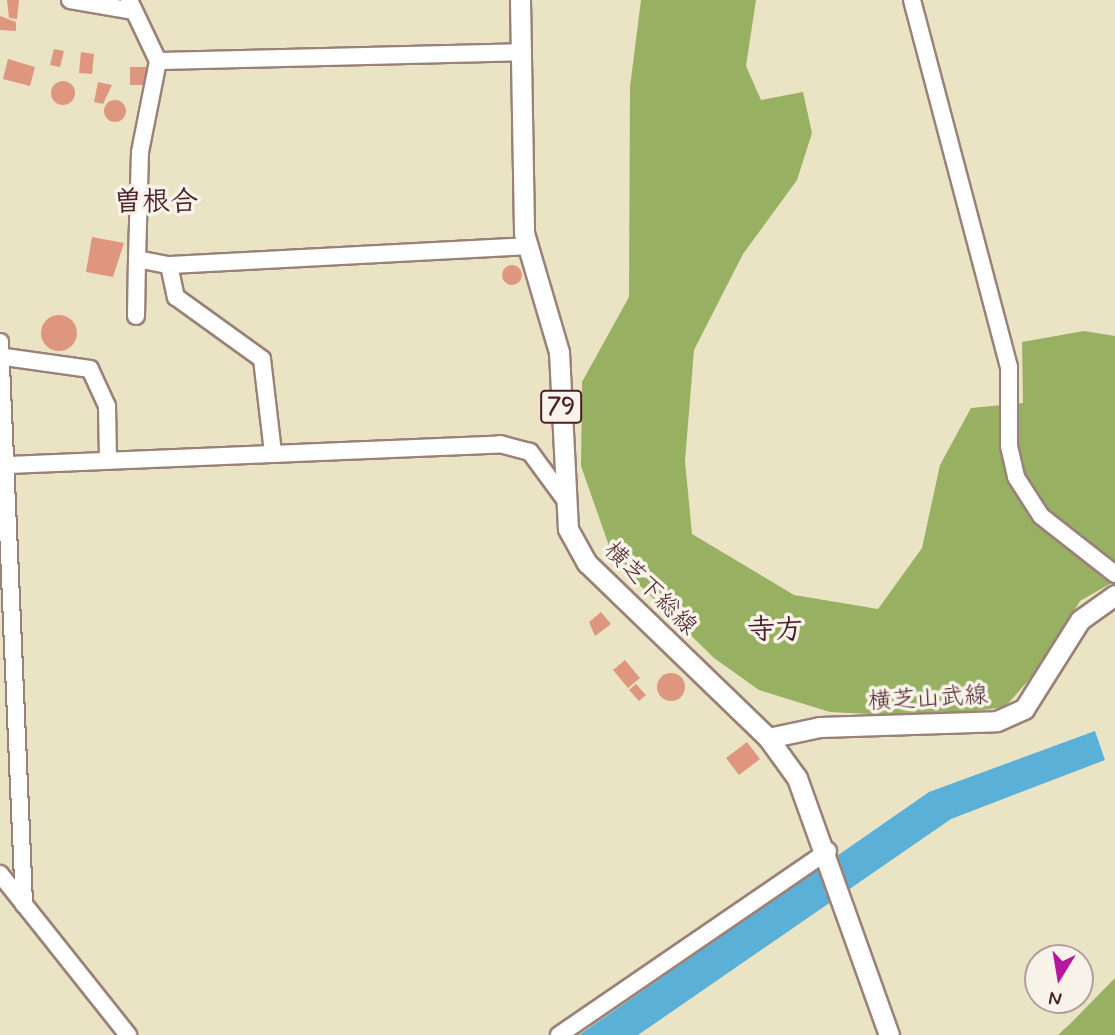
<!DOCTYPE html>
<html>
<head>
<meta charset="utf-8">
<style>
  body { margin:0 }
  #map { position:relative; width:1115px; height:1035px; overflow:hidden; background:#eae4c5; font-family:Mynerve,"Klee One",sans-serif }
  div>[style] { position:absolute }
  [style*='--x'] { left:calc(var(--x)*1px); top:calc(var(--y)*1px); width:calc(var(--w)*1px); rotate:calc(var(--a)*1deg) }
  .forest>* { inset:0; background:#97b062 }
  .water>* { inset:0; background:#5bb0d7 }
  .building>* { inset:0; background:#df967e }
  .round { border-radius:50% }
  .roads { filter:drop-shadow(2px 0 #9a8278) drop-shadow(-2px 0 #9a8278) drop-shadow(0 2px #9a8278) drop-shadow(0 -2px #9a8278) }
  .minor>* { height:16px; margin:-8px; padding:0 8px; transform-origin:8px; border-radius:8px; background:#fff }
  .major>* { height:19px; margin:-9.5px; padding:0 9.5px; transform-origin:9.5px; border-radius:9.5px; background:#fff }
  span { translate:-50% -50%; white-space:nowrap; text-align:center; line-height:1.15; -webkit-text-stroke:7px #f7f3e8; paint-order:stroke }
  .shield-label span { padding:2px 5px; background:#f7f3e8; border:2px solid; border-radius:5px; -webkit-text-stroke-width:0 }
  .shield-label { font-size:23px; color:#4a1f2b; font-weight:700 }
  .street-label { font-size:24px; color:#4a1f2b }
  .quarter-label { font-size:28px; color:#4a1f2b; font-weight:700 }
  .north { position:absolute; left:1024px; top:944px; width:70px; height:70px; box-sizing:border-box; background:#f7f3e8; border:2px solid #b29e9c; border-radius:50%; rotate:191deg; font-size:19px; font-weight:700; line-height:28px; text-align:center; color:#4a1f2b }
  .north::after { content:''; display:block; margin:auto; width:24px; height:32px; background:#b5179e; clip-path:polygon(50% 0,100% 100%,50% 72%,0 100%) }
</style>
</head>
<body>
<div id="map">
  <div class="forest">
    <div style="clip-path:polygon(641px 0,756px 0,746px 66px,761px 100px,803px 92px,812px 133px,797px 180px,743px 254px,694px 350px,685px 461px,692px 534px,794px 595px,878px 609px,922px 548px,940px 465px,971px 408px,1023px 403px,1022px 342px,1084px 331px,1115px 336px,1115px 581px,1080px 601px,1042px 665px,1005px 707px,931px 717px,830px 712px,759px 690px,714px 658px,614px 560px,581px 466px,582px 382px,629px 297px,630px 87px)"></div>
    <div style="clip-path:polygon(1115px 978px,1115px 1035px,1058px 1035px,1070px 1024px)"></div>
  </div>
  <div class="water">
    <div style="clip-path:polygon(1095px 731px,1105px 760px,951px 819px,638px 1035px,579px 1035px,929px 792px)"></div>
  </div>
  <div class="building">
    <div style="clip-path:polygon(7px 0,19px 0,17px 19px,9px 18px)"></div>
    <div style="clip-path:polygon(0 16px,16px 22px,16px 31px,0 30px)"></div>
    <div style="clip-path:polygon(54px 49px,64px 51px,60px 67px,50px 65px)"></div>
    <div style="clip-path:polygon(81px 52px,94px 54px,92px 74px,79px 73px)"></div>
    <div style="clip-path:polygon(8px 59px,35px 67px,30px 86px,3px 79px)"></div>
    <div style="clip-path:polygon(130px 67px,146px 67px,146px 85px,130px 85px)"></div>
    <div class="round" style="left:51px;top:81px;width:24px;height:24px"></div>
    <div style="clip-path:polygon(98px 82px,112px 85px,103px 104px,94px 102px)"></div>
    <div class="round" style="left:104px;top:100px;width:22px;height:22px"></div>
    <div style="clip-path:polygon(92px 237px,124px 243px,113px 277px,86px 272px)"></div>
    <div class="round" style="left:502px;top:265px;width:20px;height:20px"></div>
    <div class="round" style="left:41px;top:315px;width:36px;height:36px"></div>
    <div style="clip-path:polygon(601px 612px,611px 624px,595px 636px,589px 622px)"></div>
    <div style="clip-path:polygon(625px 660px,640px 678px,628px 688px,613px 670px)"></div>
    <div class="round" style="left:657px;top:673px;width:28px;height:28px"></div>
    <div style="clip-path:polygon(636px 684px,646px 695px,639px 701px,629px 690px)"></div>
    <div style="clip-path:polygon(747px 742px,760px 759px,739px 775px,726px 758px)"></div>
  </div>
  <div class="roads">
    <div class="minor">
      <div style="--x:70;--y:0;--w:65;--a:9.8"></div>
      <div style="--x:129;--y:0;--w:68;--a:64.6"></div>
      <div style="--x:158;--y:61;--w:93;--a:101.2"></div>
      <div style="--x:140;--y:152;--w:107;--a:91.6"></div>
      <div style="--x:137;--y:259;--w:33;--a:11"></div>
      <div style="--x:169;--y:265;--w:33;--a:78"></div>
      <div style="--x:176;--y:297;--w:106;--a:35.8"></div>
      <div style="--x:262;--y:359;--w:94;--a:83.3"></div>
      <div style="--x:912;--y:0;--w:380;--a:75.2"></div>
      <div style="--x:1009;--y:367;--w:79;--a:90"></div>
      <div style="--x:1009;--y:446;--w:32;--a:77"></div>
      <div style="--x:1016;--y:477;--w:46;--a:57.3"></div>
      <div style="--x:1041;--y:516;--w:94;--a:38.1"></div>
      <div style="--x:158;--y:61;--w:365;--a:-1.4"></div>
      <div style="--x:169;--y:265;--w:358;--a:-3"></div>
      <div style="--x:136;--y:316;--w:57;--a:-89"></div>
      <div style="--x:0;--y:342;--w:563;--a:87.55"></div>
      <div style="--x:5;--y:357;--w:86;--a:8"></div>
      <div style="--x:90;--y:369;--w:41;--a:65.3"></div>
      <div style="--x:107;--y:406;--w:53;--a:88.9"></div>
      <div style="--x:8;--y:465;--w:492;--a:-2.4"></div>
      <div style="--x:500;--y:444;--w:31;--a:15"></div>
      <div style="--x:530;--y:452;--w:56;--a:53.7"></div>
      <div style="--x:0;--y:874;--w:206;--a:51.5"></div>
      <div style="--x:559;--y:1035;--w:326;--a:-34.4"></div>
    </div>
    <div class="major">
      <div style="--x:520;--y:0;--w:233;--a:89"></div>
      <div style="--x:524;--y:233;--w:124;--a:73.6"></div>
      <div style="--x:559;--y:352;--w:177;--a:87.1"></div>
      <div style="--x:568;--y:529;--w:39;--a:61"></div>
      <div style="--x:587;--y:563;--w:252;--a:44"></div>
      <div style="--x:768;--y:738;--w:49;--a:54.1"></div>
      <div style="--x:797;--y:778;--w:273;--a:70.3"></div>
      <div style="--x:768;--y:738;--w:53;--a:-11.9"></div>
      <div style="--x:820;--y:727;--w:177;--a:-1.9"></div>
      <div style="--x:997;--y:721;--w:30;--a:-24"></div>
      <div style="--x:1024;--y:709;--w:105;--a:-57.8"></div>
      <div style="--x:1080;--y:620;--w:43;--a:-35.5"></div>
    </div>
  </div>
  <div class="shield-label">
    <span style="left:561px;top:407px">79</span>
  </div>
  <div class="street-label">
    <span style="left:650px;top:589px;rotate:45deg">横芝下総線</span>
    <span style="left:928px;top:699px;rotate:-3deg">横芝山武線</span>
  </div>
  <div class="quarter-label">
    <span style="left:156px;top:203px">曽根合</span>
    <span style="left:775px;top:631px">寺方</span>
  </div>
  <div class="north">N</div>
</div>
</body>
</html>
